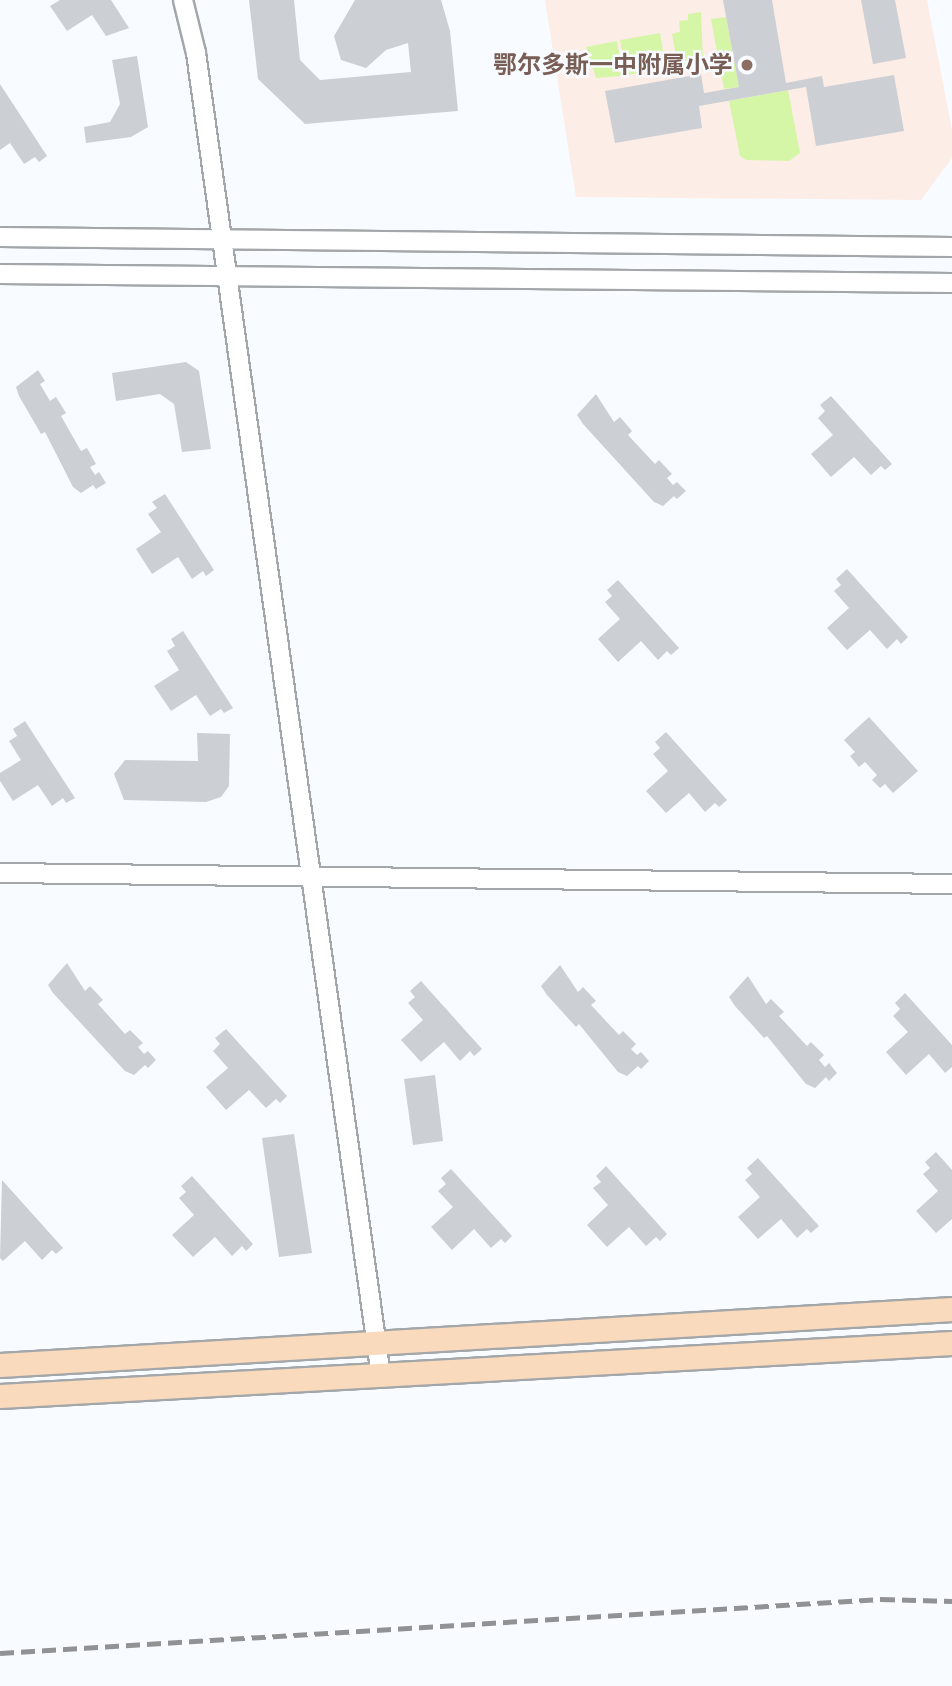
<!DOCTYPE html>
<html>
<head>
<meta charset="utf-8">
<style>
  body { margin:0 }
  #map { position:relative; width:952px; height:1686px; overflow:hidden; background:#f8fbff; font-family:Merriweather,"Noto Sans SC",serif }
  div>[style] { position:absolute }
  [style*='--x'] { left:calc(var(--x)*1px); top:calc(var(--y)*1px); width:calc(var(--w)*1px); rotate:calc(var(--a)*1deg) }
  .education>* { inset:0; background:#fcede7 }
  .green>* { inset:0; background:#d6f6a7 }
  .building>* { inset:0; background:#cccfd3 }
  .roads { filter:drop-shadow(2px 0 #a4a7aa) drop-shadow(-2px 0 #a4a7aa) drop-shadow(0 2px #a4a7aa) drop-shadow(0 -2px #a4a7aa) }
  .minor>* { height:18px; margin:-9px; padding:0 9px; transform-origin:9px; border-radius:9px; background:#fff }
  .major>* { height:23px; margin:-11.5px; padding:0 11.5px; transform-origin:11.5px; border-radius:11.5px; background:#fadabc }
  .rail>* { height:4.5px; margin-top:-2.25px; transform-origin:0; background:repeating-linear-gradient(90deg,#909294 0 14px,transparent 0 21px) }
  .dots>* { width:19px; height:19px; translate:-50% -50%; box-sizing:border-box; border:4px solid #f8fbff; border-radius:50% }
  span { translate:-50% -50%; white-space:nowrap; text-align:center; line-height:1.15; -webkit-text-stroke:5px #f8fbff; paint-order:stroke }
  .education-label { font-size:24px; color:#785e54; font-weight:700 }
  .right { translate:-100% -50%; text-align:right }
</style>
</head>
<body>
<div id="map">
  <div class="education">
    <div style="clip-path:polygon(545px 0,927px 0,952px 130px,952px 158px,921px 200px,576px 197px)"></div>
  </div>
  <div class="green">
    <div style="clip-path:polygon(701px 12px,703px 61px,678px 67px,672px 34px,680px 32px,679px 21px,688px 20px,688px 14px)"></div>
    <div style="clip-path:polygon(726px 17px,739px 87px,724px 89px,711px 19px)"></div>
    <div style="clip-path:polygon(660px 33px,666px 69px,626px 75px,620px 40px)"></div>
    <div style="clip-path:polygon(617px 41px,623px 76px,596px 78px,586px 47px)"></div>
    <div style="clip-path:polygon(788px 90px,800px 153px,789px 161px,746px 160px,740px 156px,729px 101px)"></div>
  </div>
  <div class="building">
    <div style="clip-path:polygon(60px 0,111px 0,129px 28px,106px 36px,92px 15px,67px 31px,50px 6px)"></div>
    <div style="clip-path:polygon(249px 0,294px 0,300px 60px,320px 80px,411px 72px,408px 43px,386px 50px,366px 68px,341px 60px,334px 36px,355px 0,441px 0,450px 31px,458px 111px,305px 124px,258px 79px)"></div>
    <div style="clip-path:polygon(723px 0,772px 0,786px 83px,822px 76px,824px 87px,894px 75px,904px 131px,816px 146px,806px 87px,699px 106px,702px 128px,615px 143px,605px 91px,701px 74px,704px 93px,739px 87px)"></div>
    <div style="clip-path:polygon(861px 0,895px 0,906px 58px,873px 64px)"></div>
    <div style="clip-path:polygon(137px 56px,148px 127px,131px 137px,86px 143px,84px 127px,110px 122px,120px 104px,112px 60px)"></div>
    <div style="clip-path:polygon(0 84px,47px 156px,39px 162px,35px 157px,24px 164px,10px 143px,0 150px)"></div>
    <div style="clip-path:polygon(186px 362px,199px 371px,211px 449px,182px 452px,174px 404px,160px 394px,116px 401px,112px 373px)"></div>
    <div style="clip-path:polygon(38px 370px,45px 381px,40px 384px,50px 401px,56px 397px,66px 413px,61px 416px,81px 451px,87px 448px,96px 464px,90px 467px,95px 475px,99px 472px,106px 483px,96px 489px,93px 485px,81px 493px,73px 487px,45px 432px,41px 434px,19px 396px,16px 387px)"></div>
    <div style="clip-path:polygon(596px 394px,614px 422px,620px 417px,632px 431px,628px 435px,655px 464px,659px 460px,672px 474px,667px 478px,673px 485px,677px 482px,686px 491px,677px 499px,674px 496px,663px 506px,654px 502px,583px 424px,577px 415px)"></div>
    <div style="clip-path:polygon(831px 396px,892px 464px,885px 470px,881px 466px,871px 475px,854px 457px,831px 477px,811px 454px,833px 435px,818px 418px,825px 411px,820px 405px)"></div>
    <div style="clip-path:polygon(165px 494px,214px 570px,206px 576px,203px 571px,192px 579px,178px 557px,152px 574px,136px 549px,161px 532px,148px 514px,157px 508px,152px 502px)"></div>
    <div style="clip-path:polygon(847px 569px,908px 637px,901px 644px,897px 639px,887px 649px,870px 630px,847px 650px,827px 628px,849px 608px,834px 591px,841px 585px,836px 579px)"></div>
    <div style="clip-path:polygon(618px 580px,679px 648px,671px 655px,667px 651px,658px 660px,641px 641px,618px 662px,598px 639px,620px 619px,605px 602px,612px 596px,607px 590px)"></div>
    <div style="clip-path:polygon(183px 631px,233px 708px,224px 713px,221px 709px,210px 716px,196px 695px,171px 711px,154px 686px,179px 670px,167px 651px,175px 646px,171px 639px)"></div>
    <div style="clip-path:polygon(869px 717px,918px 771px,893px 793px,885px 784px,880px 788px,872px 780px,877px 775px,865px 762px,859px 767px,850px 756px,855px 752px,844px 740px)"></div>
    <div style="clip-path:polygon(25px 721px,75px 798px,66px 803px,63px 798px,52px 806px,38px 785px,13px 801px,0 781px,0 773px,21px 760px,9px 741px,17px 736px,13px 729px)"></div>
    <div style="clip-path:polygon(666px 732px,727px 800px,719px 807px,715px 803px,705px 812px,689px 793px,666px 813px,646px 791px,668px 771px,653px 754px,660px 748px,655px 742px)"></div>
    <div style="clip-path:polygon(197px 733px,230px 734px,229px 786px,221px 797px,206px 802px,124px 800px,114px 774px,125px 760px,198px 761px)"></div>
    <div style="clip-path:polygon(67px 963px,85px 991px,90px 986px,103px 1000px,98px 1004px,125px 1034px,130px 1030px,143px 1043px,138px 1047px,144px 1054px,148px 1051px,156px 1060px,148px 1068px,145px 1065px,134px 1075px,125px 1071px,53px 993px,48px 985px)"></div>
    <div style="clip-path:polygon(560px 965px,578px 992px,583px 987px,596px 1001px,591px 1005px,619px 1035px,623px 1031px,636px 1044px,631px 1049px,637px 1055px,641px 1052px,649px 1061px,641px 1069px,638px 1066px,627px 1076px,618px 1072px,579px 1024px,576px 1027px,547px 995px,541px 986px)"></div>
    <div style="clip-path:polygon(748px 976px,766px 1004px,771px 999px,784px 1012px,779px 1016px,807px 1046px,811px 1042px,824px 1055px,819px 1060px,825px 1067px,829px 1063px,837px 1073px,829px 1081px,826px 1077px,815px 1088px,806px 1084px,767px 1036px,764px 1038px,735px 1006px,729px 997px)"></div>
    <div style="clip-path:polygon(421px 981px,482px 1049px,474px 1056px,470px 1051px,460px 1061px,444px 1042px,421px 1062px,401px 1040px,423px 1020px,408px 1003px,415px 997px,410px 991px)"></div>
    <div style="clip-path:polygon(905px 993px,952px 1045px,952px 1067px,945px 1073px,929px 1054px,906px 1075px,886px 1052px,908px 1032px,893px 1016px,900px 1009px,895px 1003px)"></div>
    <div style="clip-path:polygon(226px 1029px,287px 1096px,280px 1103px,276px 1099px,266px 1108px,249px 1090px,226px 1110px,206px 1087px,228px 1068px,213px 1051px,220px 1044px,215px 1038px)"></div>
    <div style="clip-path:polygon(435px 1075px,443px 1141px,413px 1145px,404px 1079px)"></div>
    <div style="clip-path:polygon(294px 1134px,312px 1253px,279px 1257px,262px 1138px)"></div>
    <div style="clip-path:polygon(936px 1152px,952px 1170px,952px 1219px,936px 1233px,916px 1211px,938px 1191px,923px 1174px,930px 1168px,925px 1162px)"></div>
    <div style="clip-path:polygon(758px 1158px,819px 1226px,811px 1233px,807px 1229px,797px 1238px,781px 1219px,758px 1239px,738px 1217px,760px 1197px,745px 1180px,752px 1174px,747px 1168px)"></div>
    <div style="clip-path:polygon(606px 1166px,667px 1234px,660px 1241px,656px 1237px,646px 1246px,629px 1227px,607px 1247px,587px 1225px,608px 1205px,593px 1188px,601px 1182px,596px 1176px)"></div>
    <div style="clip-path:polygon(451px 1169px,512px 1236px,505px 1243px,501px 1239px,491px 1248px,474px 1229px,452px 1250px,431px 1227px,453px 1207px,438px 1191px,446px 1184px,441px 1178px)"></div>
    <div style="clip-path:polygon(192px 1176px,253px 1244px,246px 1251px,242px 1246px,232px 1256px,215px 1237px,193px 1257px,172px 1235px,194px 1215px,179px 1198px,186px 1192px,181px 1186px)"></div>
    <div style="clip-path:polygon(2px 1180px,63px 1248px,56px 1254px,52px 1250px,42px 1260px,25px 1241px,3px 1261px,0 1258px)"></div>
  </div>
  <div class="roads">
    <div class="minor">
      <div style="--x:183;--y:0;--w:55;--a:76.2"></div>
      <div style="--x:196;--y:53;--w:1336;--a:82.04"></div>
      <div style="--x:0;--y:237;--w:952;--a:0.6"></div>
      <div style="--x:0;--y:274;--w:952;--a:0.54"></div>
      <div style="--x:0;--y:873;--w:952;--a:0.66"></div>
    </div>
    <div class="major">
      <div style="--x:0;--y:1365;--w:954;--a:-3.37"></div>
      <div style="--x:0;--y:1396;--w:953;--a:-3.19"></div>
    </div>
  </div>
  <div class="rail">
    <div style="--x:0;--y:1653;--w:883;--a:-3.51"></div>
    <div style="--x:881;--y:1599;--w:71;--a:1.6"></div>
  </div>
  <div class="dots">
    <div style="left:747px;top:65px;background:#8d6e63"></div>
  </div>
  <div class="education-label">
    <span class="right" style="left:733px;top:65px">鄂尔多斯一中附属小学</span>
  </div>
</div>
</body>
</html>
